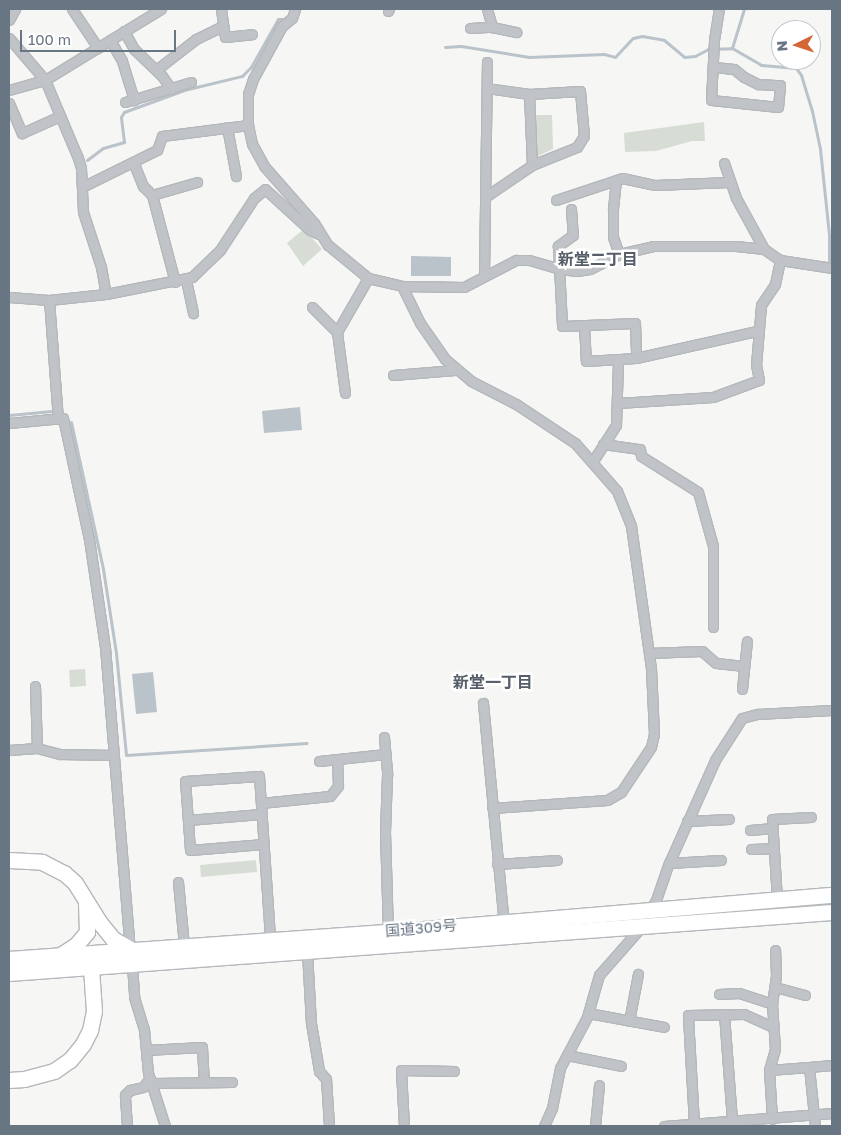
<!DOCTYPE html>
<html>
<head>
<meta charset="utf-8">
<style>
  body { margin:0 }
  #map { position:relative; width:841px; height:1135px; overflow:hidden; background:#f6f6f4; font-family:"Golos Text","Noto Sans JP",sans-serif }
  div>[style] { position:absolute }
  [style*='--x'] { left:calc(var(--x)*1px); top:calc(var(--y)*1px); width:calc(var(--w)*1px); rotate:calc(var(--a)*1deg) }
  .green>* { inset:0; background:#d7ddd5 }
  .water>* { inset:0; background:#bac3c9 }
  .stream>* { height:3px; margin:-1.5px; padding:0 1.5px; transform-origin:1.5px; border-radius:1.5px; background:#bac3c9 }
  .roads { filter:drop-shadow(1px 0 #b5b8bb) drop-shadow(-1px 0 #b5b8bb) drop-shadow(0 1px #b5b8bb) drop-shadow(0 -1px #b5b8bb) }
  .street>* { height:9px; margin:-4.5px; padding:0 4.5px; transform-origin:4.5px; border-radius:4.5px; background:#c0c3c7 }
  .highway>* { height:15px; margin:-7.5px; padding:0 7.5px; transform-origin:7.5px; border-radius:7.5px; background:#fff }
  span { translate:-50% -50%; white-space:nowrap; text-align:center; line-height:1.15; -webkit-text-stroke:5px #fff; paint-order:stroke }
  .street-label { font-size:15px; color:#687582 }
  .neighbourhood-label { font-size:16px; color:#555e68; font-weight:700 }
  .frame { position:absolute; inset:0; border:10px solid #687582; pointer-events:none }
  .north { position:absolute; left:771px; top:20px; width:50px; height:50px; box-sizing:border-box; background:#fff; border:1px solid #c3c8cd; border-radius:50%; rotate:266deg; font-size:14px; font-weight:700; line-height:20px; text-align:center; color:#687582 }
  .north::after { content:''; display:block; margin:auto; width:18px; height:22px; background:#d56635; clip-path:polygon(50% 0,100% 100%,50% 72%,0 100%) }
  .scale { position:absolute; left:20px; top:30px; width:156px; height:22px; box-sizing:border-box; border:2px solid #687582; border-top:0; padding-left:6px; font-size:15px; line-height:18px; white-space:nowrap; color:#687582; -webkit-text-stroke:4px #fff; paint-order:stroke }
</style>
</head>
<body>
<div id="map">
  <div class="green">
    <div style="clip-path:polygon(534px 115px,552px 115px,553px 149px,538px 156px,534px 154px)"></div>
    <div style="clip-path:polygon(704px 122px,705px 141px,692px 141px,656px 151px,625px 152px,624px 133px)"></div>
    <div style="clip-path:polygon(304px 229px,322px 249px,303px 266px,287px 243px)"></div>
    <div style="clip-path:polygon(85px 669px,86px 686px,70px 687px,69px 670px)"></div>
    <div style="clip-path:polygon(256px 860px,257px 872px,201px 877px,200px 865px)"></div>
  </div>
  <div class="water">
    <div style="clip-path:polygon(411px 256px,451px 257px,451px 276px,411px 276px)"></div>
    <div style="clip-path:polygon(300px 407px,302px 430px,264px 433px,262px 411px)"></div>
    <div style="clip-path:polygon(153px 672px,157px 712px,136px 714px,132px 674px)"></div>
  </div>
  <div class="stream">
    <div style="--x:445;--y:47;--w:16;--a:-4"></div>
    <div style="--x:461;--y:46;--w:69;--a:9.2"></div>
    <div style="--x:529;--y:57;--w:75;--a:-2.3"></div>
    <div style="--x:604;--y:54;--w:11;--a:15"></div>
    <div style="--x:615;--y:57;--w:26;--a:-47"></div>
    <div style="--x:633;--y:38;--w:9;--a:-13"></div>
    <div style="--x:642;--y:36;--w:22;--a:10"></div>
    <div style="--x:664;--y:40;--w:26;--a:40"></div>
    <div style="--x:684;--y:57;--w:11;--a:-5"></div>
    <div style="--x:695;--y:56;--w:15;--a:-28"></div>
    <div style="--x:708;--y:49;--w:24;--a:-2"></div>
    <div style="--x:732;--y:48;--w:34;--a:30"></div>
    <div style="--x:761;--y:65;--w:35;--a:5"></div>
    <div style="--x:796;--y:68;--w:9;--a:54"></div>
    <div style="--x:801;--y:75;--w:38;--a:73"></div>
    <div style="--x:812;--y:111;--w:39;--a:78"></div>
    <div style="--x:820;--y:149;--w:86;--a:84"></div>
    <div style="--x:829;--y:235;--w:26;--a:90"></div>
    <div style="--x:829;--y:261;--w:3;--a:18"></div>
    <div style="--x:732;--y:48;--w:41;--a:-72.9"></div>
    <div style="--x:87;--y:160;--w:20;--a:-37"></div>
    <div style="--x:103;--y:148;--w:22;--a:-16"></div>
    <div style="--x:124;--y:142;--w:25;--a:-97"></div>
    <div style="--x:121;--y:117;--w:6;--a:-59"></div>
    <div style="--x:124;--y:112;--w:64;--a:-20.1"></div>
    <div style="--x:184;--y:90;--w:60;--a:-13.6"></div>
    <div style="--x:242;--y:76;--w:13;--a:-45"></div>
    <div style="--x:251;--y:67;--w:55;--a:-60.6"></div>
    <div style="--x:278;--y:19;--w:9;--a:0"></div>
    <div style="--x:9;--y:415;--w:43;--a:-5.3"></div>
    <div style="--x:71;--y:422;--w:150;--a:77.7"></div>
    <div style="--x:103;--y:569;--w:85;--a:81.2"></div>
    <div style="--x:116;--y:653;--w:102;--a:84.4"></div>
    <div style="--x:126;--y:755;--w:181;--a:-3.8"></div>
  </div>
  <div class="roads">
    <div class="street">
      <div style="--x:72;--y:9;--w:47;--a:56.3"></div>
      <div style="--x:221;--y:9;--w:28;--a:82"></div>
      <div style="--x:225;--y:37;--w:27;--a:-6"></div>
      <div style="--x:295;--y:9;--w:9;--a:108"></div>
      <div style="--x:292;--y:18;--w:13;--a:141"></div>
      <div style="--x:282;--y:26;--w:60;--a:118.7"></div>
      <div style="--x:253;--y:79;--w:16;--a:108"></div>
      <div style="--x:248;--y:94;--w:31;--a:90"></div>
      <div style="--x:248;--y:125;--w:19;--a:78"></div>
      <div style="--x:252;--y:144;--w:25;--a:61"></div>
      <div style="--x:264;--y:166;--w:76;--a:48.7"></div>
      <div style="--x:314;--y:223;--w:26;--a:58"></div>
      <div style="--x:328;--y:245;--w:52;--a:39.5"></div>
      <div style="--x:368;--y:278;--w:35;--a:13"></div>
      <div style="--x:402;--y:286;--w:62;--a:0.9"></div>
      <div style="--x:464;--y:287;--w:59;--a:-27.4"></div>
      <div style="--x:516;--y:260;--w:13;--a:0"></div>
      <div style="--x:529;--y:260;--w:32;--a:16"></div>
      <div style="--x:560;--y:269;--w:17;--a:7"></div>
      <div style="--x:577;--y:271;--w:13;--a:-9"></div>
      <div style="--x:590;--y:269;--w:33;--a:-27"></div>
      <div style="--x:619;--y:254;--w:35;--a:-13"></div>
      <div style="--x:653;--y:246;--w:83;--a:0"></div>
      <div style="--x:736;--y:246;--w:28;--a:6"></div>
      <div style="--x:487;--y:9;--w:19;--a:74"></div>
      <div style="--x:388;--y:11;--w:2;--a:-63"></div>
      <div style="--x:9;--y:20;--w:13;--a:-61"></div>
      <div style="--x:470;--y:28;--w:22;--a:-3"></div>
      <div style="--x:492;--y:27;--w:25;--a:12"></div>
      <div style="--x:124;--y:31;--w:21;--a:61"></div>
      <div style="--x:134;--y:49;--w:39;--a:44"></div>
      <div style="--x:162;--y:76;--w:16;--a:55"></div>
      <div style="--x:9;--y:38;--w:55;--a:49.4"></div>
      <div style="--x:45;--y:80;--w:85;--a:67.1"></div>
      <div style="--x:78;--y:158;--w:10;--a:73"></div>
      <div style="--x:81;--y:168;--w:44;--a:87.4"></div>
      <div style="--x:83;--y:212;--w:58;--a:71.9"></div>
      <div style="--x:101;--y:267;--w:27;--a:80"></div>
      <div style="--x:110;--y:40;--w:24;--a:60"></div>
      <div style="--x:122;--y:61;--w:41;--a:72.9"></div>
      <div style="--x:714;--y:67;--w:20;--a:6"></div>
      <div style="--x:734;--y:69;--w:13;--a:39"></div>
      <div style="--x:744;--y:77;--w:16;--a:27"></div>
      <div style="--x:758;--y:84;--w:22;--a:3"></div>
      <div style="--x:780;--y:85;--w:22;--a:95"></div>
      <div style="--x:778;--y:107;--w:67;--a:-174"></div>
      <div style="--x:711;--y:100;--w:60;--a:-87.1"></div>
      <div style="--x:714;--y:40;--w:31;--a:-81"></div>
      <div style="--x:156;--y:70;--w:51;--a:-37.8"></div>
      <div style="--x:196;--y:39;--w:30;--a:-26"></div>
      <div style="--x:9;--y:90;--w:37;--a:-16"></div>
      <div style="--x:45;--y:80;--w:136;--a:-31.5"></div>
      <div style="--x:529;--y:94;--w:71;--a:87.6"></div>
      <div style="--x:125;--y:102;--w:69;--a:-16.9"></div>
      <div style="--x:9;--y:103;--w:33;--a:67"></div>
      <div style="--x:22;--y:133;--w:42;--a:-24.1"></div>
      <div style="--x:227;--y:127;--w:50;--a:79.6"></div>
      <div style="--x:724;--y:163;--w:37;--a:71"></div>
      <div style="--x:736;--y:198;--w:58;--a:61.2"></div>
      <div style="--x:764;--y:249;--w:19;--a:35"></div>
      <div style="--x:780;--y:260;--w:53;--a:8.7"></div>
      <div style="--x:134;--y:164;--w:24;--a:68"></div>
      <div style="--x:143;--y:186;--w:13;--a:45"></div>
      <div style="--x:152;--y:195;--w:90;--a:75.2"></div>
      <div style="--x:616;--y:180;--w:30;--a:96"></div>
      <div style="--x:613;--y:210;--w:27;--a:90"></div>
      <div style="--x:613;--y:237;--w:18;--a:71"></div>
      <div style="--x:82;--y:187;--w:84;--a:-26.3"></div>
      <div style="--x:157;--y:150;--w:15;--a:-70"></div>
      <div style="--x:162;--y:136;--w:87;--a:-7.3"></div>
      <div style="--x:152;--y:195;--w:47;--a:-16.1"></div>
      <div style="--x:485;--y:197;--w:57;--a:-34.2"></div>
      <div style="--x:532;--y:165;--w:48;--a:-21.8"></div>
      <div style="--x:577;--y:147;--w:13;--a:-58"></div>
      <div style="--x:584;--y:136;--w:45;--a:-95.1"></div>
      <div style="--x:580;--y:91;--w:51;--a:176.6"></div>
      <div style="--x:529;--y:94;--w:42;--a:-171.9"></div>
      <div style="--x:556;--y:200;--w:70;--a:-18.4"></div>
      <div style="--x:622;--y:178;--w:34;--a:12"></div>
      <div style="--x:655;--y:185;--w:74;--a:-2.3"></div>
      <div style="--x:571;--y:209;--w:26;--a:86"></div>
      <div style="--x:573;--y:235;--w:19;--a:144"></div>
      <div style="--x:558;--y:246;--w:80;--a:87.1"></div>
      <div style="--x:562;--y:326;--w:73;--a:-2.4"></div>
      <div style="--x:635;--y:323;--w:35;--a:88"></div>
      <div style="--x:484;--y:276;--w:214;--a:-89.2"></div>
      <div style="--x:186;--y:280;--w:34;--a:78"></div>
      <div style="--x:402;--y:286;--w:41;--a:64.1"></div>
      <div style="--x:420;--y:323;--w:44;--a:55.2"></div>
      <div style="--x:445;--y:359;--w:34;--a:40"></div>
      <div style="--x:471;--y:381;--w:51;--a:27.1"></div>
      <div style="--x:516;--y:404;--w:71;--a:33.5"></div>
      <div style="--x:575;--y:443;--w:64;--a:48.8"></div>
      <div style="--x:617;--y:491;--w:38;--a:68"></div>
      <div style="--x:631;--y:526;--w:143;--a:82"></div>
      <div style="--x:651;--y:668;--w:66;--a:87.4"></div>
      <div style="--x:654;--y:734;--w:13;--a:103"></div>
      <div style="--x:651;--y:747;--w:54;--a:123.7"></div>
      <div style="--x:621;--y:792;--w:16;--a:150"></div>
      <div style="--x:607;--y:800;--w:115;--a:176"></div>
      <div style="--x:9;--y:297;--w:40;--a:4.3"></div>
      <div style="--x:49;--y:300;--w:57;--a:-6"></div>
      <div style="--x:106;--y:294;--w:88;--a:-11.2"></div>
      <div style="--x:192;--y:277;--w:39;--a:-44"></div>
      <div style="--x:220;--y:250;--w:62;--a:-56.8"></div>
      <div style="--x:254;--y:198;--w:14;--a:-39"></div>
      <div style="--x:265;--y:189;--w:61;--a:42.3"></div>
      <div style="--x:310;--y:230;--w:10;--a:24"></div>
      <div style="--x:49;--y:300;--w:119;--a:85.7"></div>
      <div style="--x:312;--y:307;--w:35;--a:45"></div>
      <div style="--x:584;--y:325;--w:36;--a:87"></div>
      <div style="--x:586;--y:361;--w:50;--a:-3.4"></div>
      <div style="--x:636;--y:358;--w:124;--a:-12.6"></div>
      <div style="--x:393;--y:375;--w:62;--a:-4.6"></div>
      <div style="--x:345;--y:393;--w:62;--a:-97.5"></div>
      <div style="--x:337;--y:332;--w:62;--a:-60.1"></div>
      <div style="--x:618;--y:403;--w:95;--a:-3.6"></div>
      <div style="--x:713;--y:397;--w:49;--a:-20.3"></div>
      <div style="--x:759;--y:380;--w:15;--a:-101"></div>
      <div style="--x:756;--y:365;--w:60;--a:-85.2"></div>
      <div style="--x:761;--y:305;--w:25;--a:-56"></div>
      <div style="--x:775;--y:284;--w:25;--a:-78"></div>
      <div style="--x:9;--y:423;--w:54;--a:-5.3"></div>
      <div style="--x:63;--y:418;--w:124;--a:77.9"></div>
      <div style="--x:89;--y:539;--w:109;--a:81.6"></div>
      <div style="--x:105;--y:647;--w:303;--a:85.3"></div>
      <div style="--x:603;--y:444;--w:37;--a:8"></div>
      <div style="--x:640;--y:449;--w:7;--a:82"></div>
      <div style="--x:641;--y:456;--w:67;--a:32.3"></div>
      <div style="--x:698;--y:492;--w:56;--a:74.5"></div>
      <div style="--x:713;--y:546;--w:81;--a:90"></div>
      <div style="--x:593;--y:461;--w:43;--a:-57.4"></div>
      <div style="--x:616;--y:425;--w:65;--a:-88.2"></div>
      <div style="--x:649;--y:653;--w:53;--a:-2.2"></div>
      <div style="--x:702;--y:651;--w:18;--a:41"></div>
      <div style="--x:716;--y:663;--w:28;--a:6"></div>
      <div style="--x:35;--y:686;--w:62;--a:88.2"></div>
      <div style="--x:742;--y:689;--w:48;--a:-84.1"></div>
      <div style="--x:483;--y:703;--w:225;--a:84.6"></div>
      <div style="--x:384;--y:737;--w:38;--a:85"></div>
      <div style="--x:387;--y:775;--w:57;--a:92"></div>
      <div style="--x:385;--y:832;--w:100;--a:88.3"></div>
      <div style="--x:9;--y:750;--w:28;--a:-4"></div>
      <div style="--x:37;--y:748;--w:24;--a:15"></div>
      <div style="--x:60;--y:754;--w:54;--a:1.1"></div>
      <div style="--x:319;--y:761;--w:67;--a:-6"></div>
      <div style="--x:261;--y:803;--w:69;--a:-5.8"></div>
      <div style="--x:330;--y:796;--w:13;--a:-51"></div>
      <div style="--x:338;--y:786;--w:27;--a:-92"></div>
      <div style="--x:188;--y:820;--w:73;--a:-4.7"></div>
      <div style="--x:687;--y:821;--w:42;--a:-2.7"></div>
      <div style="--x:750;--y:830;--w:23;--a:-5"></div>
      <div style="--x:263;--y:844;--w:73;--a:175.3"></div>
      <div style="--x:190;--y:850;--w:69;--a:-94.1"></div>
      <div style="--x:185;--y:781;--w:74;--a:-3.9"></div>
      <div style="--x:259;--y:776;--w:163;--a:86.1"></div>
      <div style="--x:751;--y:849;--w:23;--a:-2"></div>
      <div style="--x:669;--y:863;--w:52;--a:-3.3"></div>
      <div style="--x:497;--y:864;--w:60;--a:-3.8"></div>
      <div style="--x:178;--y:882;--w:63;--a:84.6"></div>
      <div style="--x:777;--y:900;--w:81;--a:-93.5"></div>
      <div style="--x:772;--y:819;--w:39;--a:-3"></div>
      <div style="--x:648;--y:912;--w:14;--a:-56"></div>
      <div style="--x:656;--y:900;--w:39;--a:-71"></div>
      <div style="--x:669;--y:863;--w:113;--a:-65.9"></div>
      <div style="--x:715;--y:760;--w:50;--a:-57.3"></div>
      <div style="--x:742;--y:718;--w:16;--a:-15"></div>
      <div style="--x:757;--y:714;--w:75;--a:-3.1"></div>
      <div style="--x:307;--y:952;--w:71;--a:86.8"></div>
      <div style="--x:311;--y:1023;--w:49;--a:80.5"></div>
      <div style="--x:319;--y:1071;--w:11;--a:49"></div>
      <div style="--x:326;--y:1079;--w:47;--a:86.3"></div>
      <div style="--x:132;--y:965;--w:32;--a:86"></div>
      <div style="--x:134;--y:997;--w:34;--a:73"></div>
      <div style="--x:144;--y:1029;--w:44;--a:84.8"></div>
      <div style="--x:148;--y:1073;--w:56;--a:72.2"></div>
      <div style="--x:775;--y:987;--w:31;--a:15"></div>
      <div style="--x:719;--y:994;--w:20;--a:-3"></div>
      <div style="--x:739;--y:993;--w:35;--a:18"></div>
      <div style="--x:588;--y:1013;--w:77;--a:10.4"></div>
      <div style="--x:724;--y:1014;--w:107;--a:85.7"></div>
      <div style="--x:629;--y:1021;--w:48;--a:-79.2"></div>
      <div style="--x:146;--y:1050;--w:56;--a:-3.1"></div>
      <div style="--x:202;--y:1047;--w:35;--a:87"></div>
      <div style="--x:567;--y:1055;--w:55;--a:11.5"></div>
      <div style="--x:809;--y:1067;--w:23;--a:-5"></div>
      <div style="--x:769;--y:1070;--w:40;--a:-4.3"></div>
      <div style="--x:809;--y:1067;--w:59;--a:84.2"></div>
      <div style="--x:153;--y:1083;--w:79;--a:-0.7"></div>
      <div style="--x:772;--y:1119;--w:49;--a:-93.5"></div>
      <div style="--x:769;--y:1070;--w:22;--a:-74"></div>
      <div style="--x:775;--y:1049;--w:45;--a:-93.8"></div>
      <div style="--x:772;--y:1004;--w:29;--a:-82"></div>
      <div style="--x:776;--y:975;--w:25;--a:-92"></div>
      <div style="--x:694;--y:1124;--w:109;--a:-93.2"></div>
      <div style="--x:688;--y:1015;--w:56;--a:-1"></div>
      <div style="--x:744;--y:1014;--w:32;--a:24"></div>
      <div style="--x:127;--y:1126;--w:31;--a:-94"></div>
      <div style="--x:125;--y:1095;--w:7;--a:-45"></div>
      <div style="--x:130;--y:1090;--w:13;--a:-13"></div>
      <div style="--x:143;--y:1087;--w:11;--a:-52"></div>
      <div style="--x:404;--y:1126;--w:56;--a:-93.1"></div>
      <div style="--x:401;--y:1070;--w:53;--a:1.1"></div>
      <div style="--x:544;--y:1126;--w:20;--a:-66"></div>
      <div style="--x:552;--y:1108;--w:41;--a:-78.7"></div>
      <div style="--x:560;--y:1068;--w:58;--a:-62.1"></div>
      <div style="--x:587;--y:1017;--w:44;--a:-74.1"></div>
      <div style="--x:599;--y:975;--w:65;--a:-48.7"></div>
      <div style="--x:595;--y:1126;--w:41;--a:-84.4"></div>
      <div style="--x:664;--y:1126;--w:169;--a:-4.4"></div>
    </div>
    <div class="highway">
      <div style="--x:9;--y:860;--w:33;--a:3"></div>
      <div style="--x:42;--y:862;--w:25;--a:27"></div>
      <div style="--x:64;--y:873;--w:15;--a:42"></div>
      <div style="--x:75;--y:883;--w:47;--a:58"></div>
      <div style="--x:100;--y:923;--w:21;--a:51"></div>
      <div style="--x:113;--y:939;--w:20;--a:30"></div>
      <div style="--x:62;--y:954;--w:17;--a:-33"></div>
      <div style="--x:76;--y:945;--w:17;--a:-50"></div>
      <div style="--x:87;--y:932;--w:28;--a:-92"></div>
      <div style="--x:9;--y:959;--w:380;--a:-4.1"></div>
      <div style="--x:388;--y:932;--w:446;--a:-4.8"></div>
      <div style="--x:9;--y:973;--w:825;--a:-4.24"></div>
      <div style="--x:9;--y:1080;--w:15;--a:-4"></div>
      <div style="--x:24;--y:1079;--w:31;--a:-15"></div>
      <div style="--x:54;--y:1071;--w:19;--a:-35"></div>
      <div style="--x:70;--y:1060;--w:21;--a:-51"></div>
      <div style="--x:83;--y:1044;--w:16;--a:-63"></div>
      <div style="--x:90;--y:1030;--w:19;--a:-78"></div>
      <div style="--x:94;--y:1011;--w:43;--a:-94"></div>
    </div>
  </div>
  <div class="street-label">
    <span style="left:421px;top:928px;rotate:-5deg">国道309号</span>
  </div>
  <div class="neighbourhood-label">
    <span style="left:598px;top:259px">新堂二丁目</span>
    <span style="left:493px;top:682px">新堂一丁目</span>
  </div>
  <div class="frame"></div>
  <div class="north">N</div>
  <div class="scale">100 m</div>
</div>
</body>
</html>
